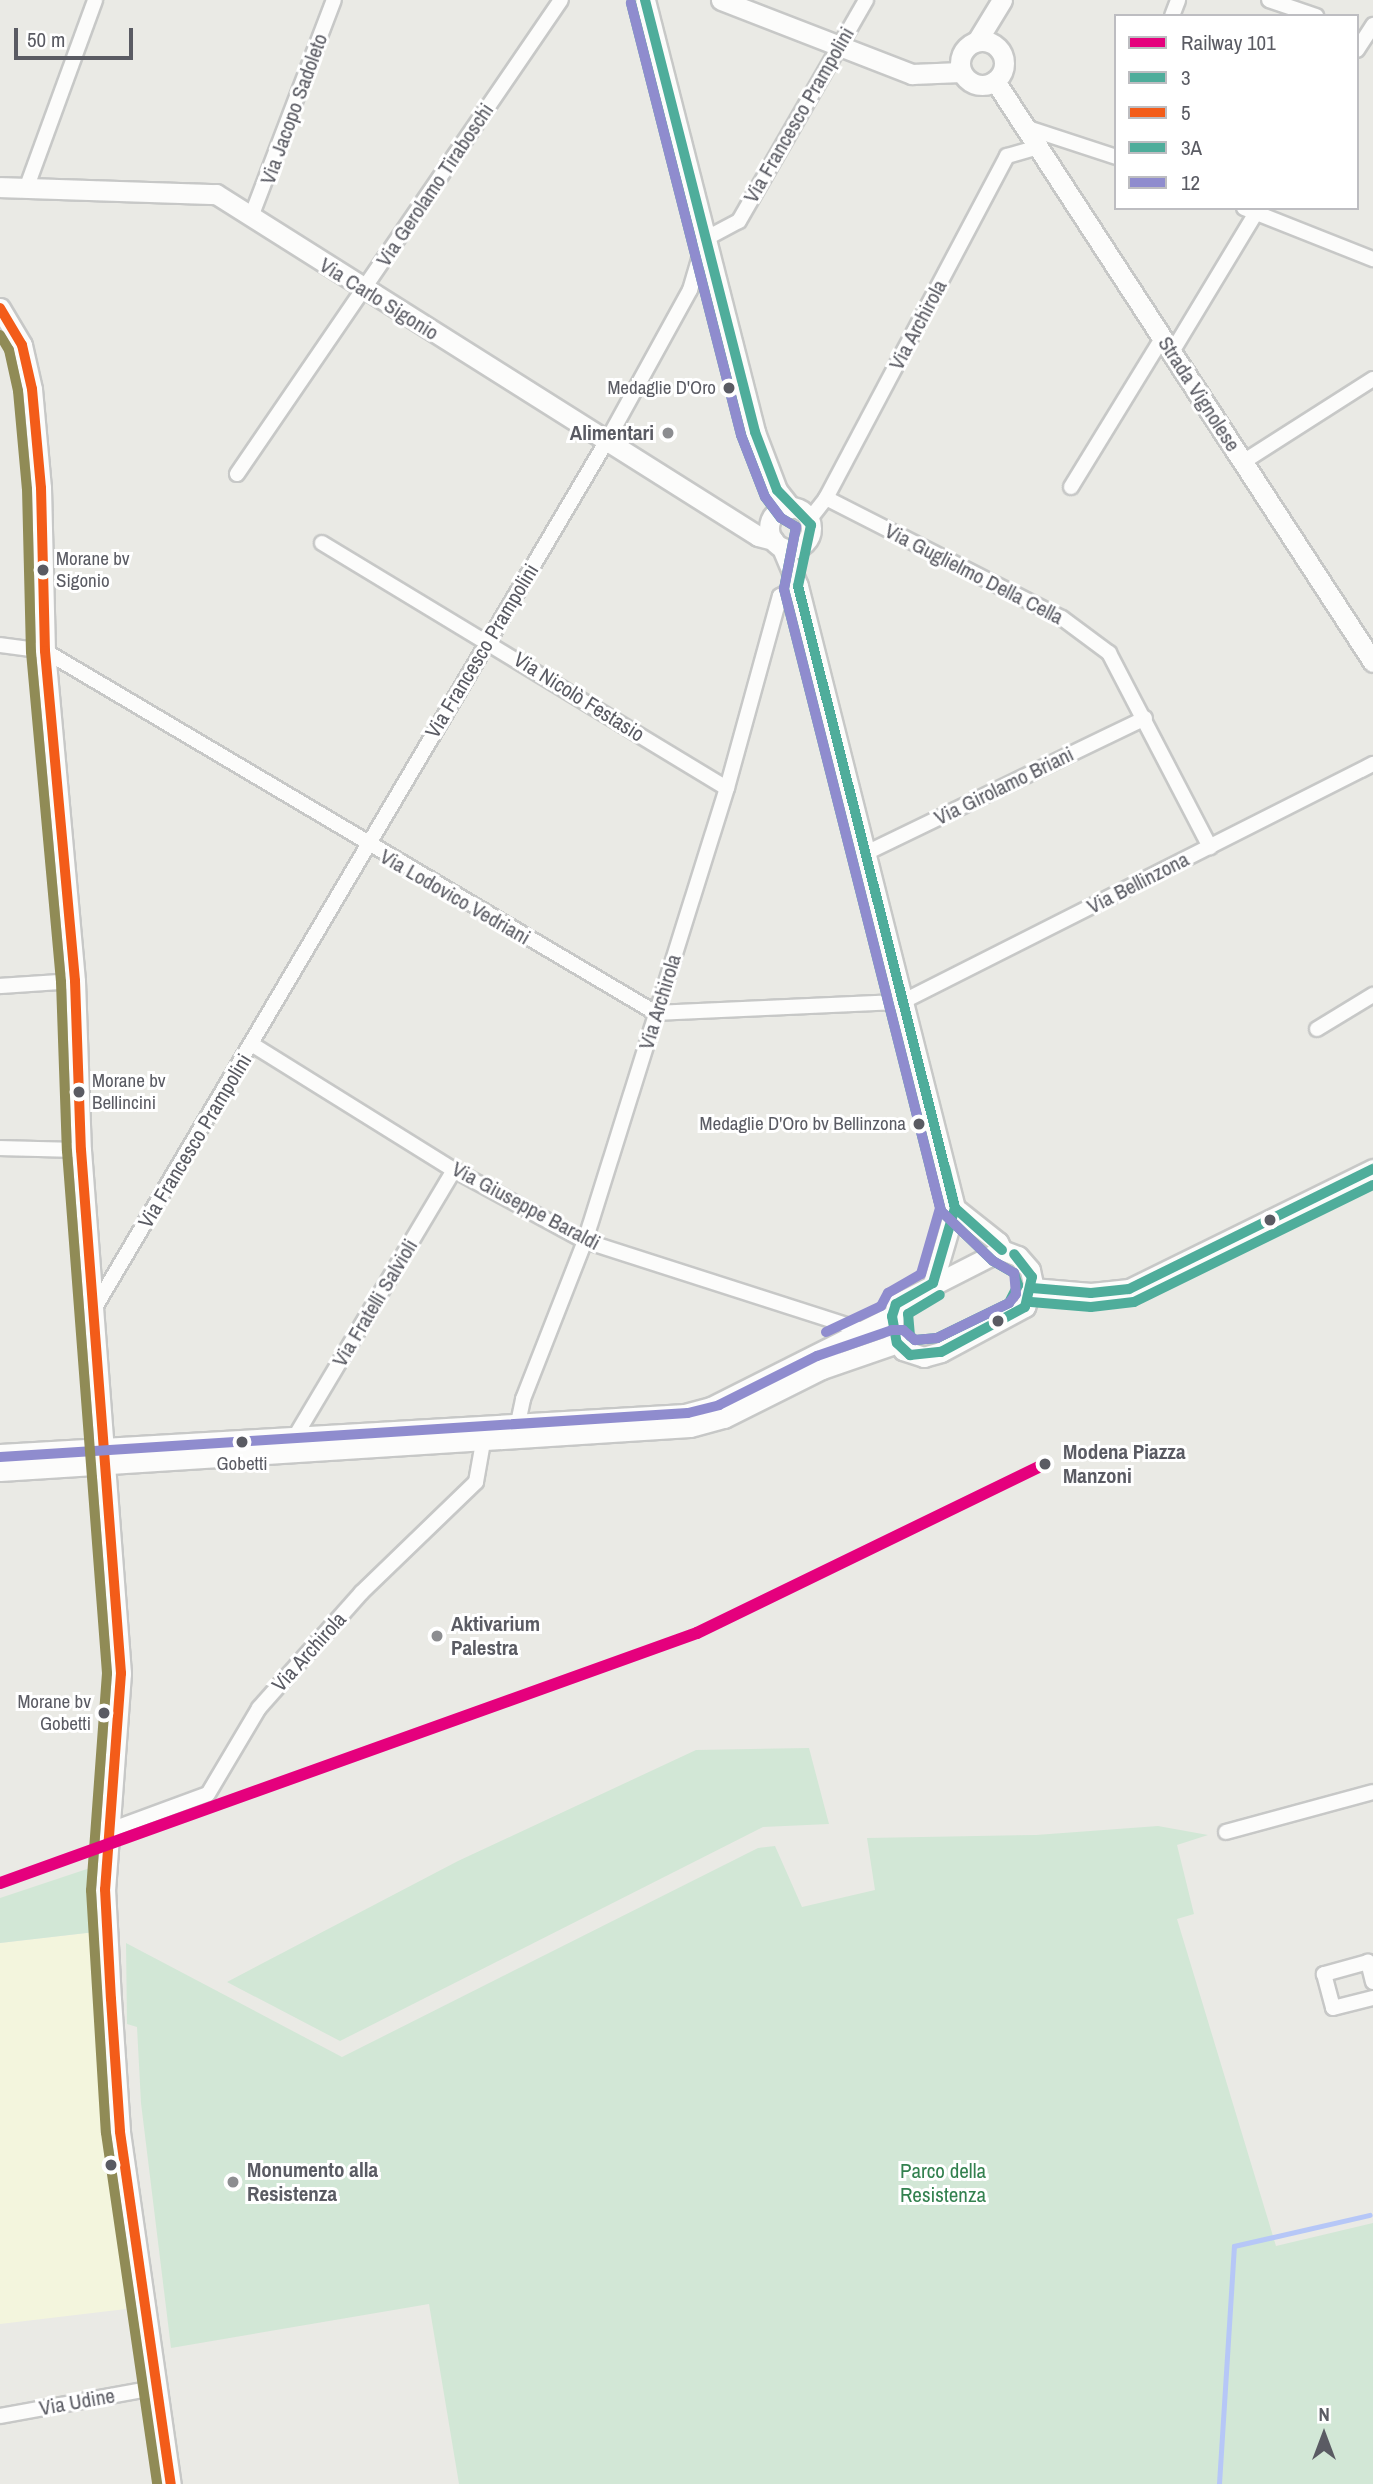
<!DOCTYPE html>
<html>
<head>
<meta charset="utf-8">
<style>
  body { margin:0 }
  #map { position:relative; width:1373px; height:2484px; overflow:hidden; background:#eaeae5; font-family:"Archivo Narrow",sans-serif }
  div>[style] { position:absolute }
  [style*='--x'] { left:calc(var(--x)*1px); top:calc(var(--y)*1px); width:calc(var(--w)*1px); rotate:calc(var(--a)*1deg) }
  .commercial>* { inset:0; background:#f3f5dd }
  .green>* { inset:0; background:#d2e7d6 }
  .stream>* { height:4.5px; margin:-2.25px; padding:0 2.25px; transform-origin:2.25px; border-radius:2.25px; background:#b6c7f7 }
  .roads { filter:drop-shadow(2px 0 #c7c8c7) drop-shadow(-2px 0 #c7c8c7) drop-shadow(0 2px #c7c8c7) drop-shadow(0 -2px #c7c8c7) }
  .street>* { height:14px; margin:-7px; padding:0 7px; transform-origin:7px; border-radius:7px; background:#fcfcfb }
  .secondary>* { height:19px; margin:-9.5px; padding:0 9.5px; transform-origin:9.5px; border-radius:9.5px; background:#fcfcfb }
  .secondary>.ring { margin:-9.5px; padding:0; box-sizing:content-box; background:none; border:19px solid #fcfcfb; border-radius:50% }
  .bus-1>* { height:10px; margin:-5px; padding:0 5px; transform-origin:5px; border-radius:5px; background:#4fad9b }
  .bus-2>* { height:10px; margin:-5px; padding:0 5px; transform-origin:5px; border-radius:5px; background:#f35c19 }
  .bus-3>* { height:10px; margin:-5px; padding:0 5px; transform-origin:5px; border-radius:5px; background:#4fad9b }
  .bus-4>* { height:10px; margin:-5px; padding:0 5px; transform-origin:5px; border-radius:5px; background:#8f8cce }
  .bus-5>* { height:10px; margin:-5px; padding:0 5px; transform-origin:5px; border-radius:5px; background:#908b56 }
  .rail-1>* { height:12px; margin:-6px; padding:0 6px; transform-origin:6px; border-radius:6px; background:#e5007d }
  .dots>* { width:19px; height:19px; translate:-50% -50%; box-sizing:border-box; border:4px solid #fff; border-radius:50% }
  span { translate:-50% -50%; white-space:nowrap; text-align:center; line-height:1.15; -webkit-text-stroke:6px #fff; paint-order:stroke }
  .bus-label { font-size:19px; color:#5a5b63 }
  .right { translate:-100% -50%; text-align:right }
  .left { translate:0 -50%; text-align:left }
  .street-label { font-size:21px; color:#5a5b63 }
  .poi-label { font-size:21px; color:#5a5b63; font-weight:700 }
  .stop-label { font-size:21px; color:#5a5b63; font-weight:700 }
  .park-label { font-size:21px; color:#33814f }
  .legend { position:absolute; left:1114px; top:14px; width:245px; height:196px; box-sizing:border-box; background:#fff; border:2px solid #bdbdc1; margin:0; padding:9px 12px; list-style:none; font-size:21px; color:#5a5b63 }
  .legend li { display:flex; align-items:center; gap:14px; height:35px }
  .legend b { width:35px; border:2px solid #bdbdc1 }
  .north { position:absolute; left:1289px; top:2400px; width:70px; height:70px; -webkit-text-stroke:5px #fff; paint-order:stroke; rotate:0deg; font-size:19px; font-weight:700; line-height:28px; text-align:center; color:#5a5b63 }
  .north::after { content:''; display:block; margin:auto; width:24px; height:32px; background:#5a5b63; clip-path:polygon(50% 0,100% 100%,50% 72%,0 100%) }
  .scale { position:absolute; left:14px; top:28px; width:119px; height:32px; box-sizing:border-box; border:4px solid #5a5b63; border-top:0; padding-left:9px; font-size:21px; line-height:24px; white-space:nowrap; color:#5a5b63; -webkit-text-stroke:5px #fff; paint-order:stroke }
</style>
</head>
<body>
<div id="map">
  <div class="commercial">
    <div style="clip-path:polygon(95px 1932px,95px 2010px,126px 2309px,0 2324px,0 1943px)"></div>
  </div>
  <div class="green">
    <div style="clip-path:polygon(809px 1748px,829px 1824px,763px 1827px,340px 2041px,227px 1982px,458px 1861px,696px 1750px)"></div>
    <div style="clip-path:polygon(1158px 1826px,1208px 1835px,1177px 1845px,1194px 1914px,1177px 1919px,1276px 2246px,1373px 2223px,1373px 2484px,459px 2484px,429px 2304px,171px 2348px,141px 2103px,137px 2027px,127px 2024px,126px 1943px,342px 2057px,758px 1848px,775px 1846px,802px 1907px,875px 1890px,867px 1838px,1036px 1835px)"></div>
    <div style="clip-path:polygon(93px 1867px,95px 1932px,0 1943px,0 1898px)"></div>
  </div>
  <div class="stream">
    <div style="--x:1219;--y:2484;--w:238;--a:-86.4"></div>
    <div style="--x:1234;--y:2246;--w:139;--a:-12.9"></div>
  </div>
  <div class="roads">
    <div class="street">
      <div style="--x:1269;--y:0;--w:50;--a:18.8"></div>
      <div style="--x:1172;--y:16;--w:17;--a:-69"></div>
      <div style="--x:1357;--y:50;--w:30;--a:-57"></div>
      <div style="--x:1025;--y:127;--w:96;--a:18.2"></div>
      <div style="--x:26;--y:189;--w:201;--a:-69.9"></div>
      <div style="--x:1244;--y:208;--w:139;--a:21.6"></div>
      <div style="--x:251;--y:217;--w:232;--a:-69.1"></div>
      <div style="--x:1172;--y:352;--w:168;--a:-58.9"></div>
      <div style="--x:1243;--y:462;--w:154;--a:-32.6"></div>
      <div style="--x:237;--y:474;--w:574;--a:-55.65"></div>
      <div style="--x:1071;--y:487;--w:176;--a:-58.5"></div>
      <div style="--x:826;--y:498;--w:265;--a:27"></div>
      <div style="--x:1062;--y:618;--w:59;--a:36.7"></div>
      <div style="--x:1109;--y:653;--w:219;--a:62.5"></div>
      <div style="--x:809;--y:520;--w:28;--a:-52"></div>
      <div style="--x:826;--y:498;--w:387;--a:-62.1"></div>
      <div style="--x:1007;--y:156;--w:33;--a:-16"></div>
      <div style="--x:322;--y:543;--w:473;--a:31.2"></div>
      <div style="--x:0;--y:645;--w:45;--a:7.6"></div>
      <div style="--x:45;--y:651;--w:710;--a:30.65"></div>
      <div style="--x:656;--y:1013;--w:246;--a:-2.6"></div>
      <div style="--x:902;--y:1002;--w:528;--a:-26.81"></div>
      <div style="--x:864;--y:854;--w:312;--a:-25.8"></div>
      <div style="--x:0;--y:986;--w:75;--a:-3.8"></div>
      <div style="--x:1317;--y:1029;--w:66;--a:-31.3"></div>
      <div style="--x:253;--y:1045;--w:237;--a:31.9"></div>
      <div style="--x:454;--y:1170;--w:149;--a:28.5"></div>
      <div style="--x:585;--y:1241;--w:291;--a:17.8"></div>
      <div style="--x:0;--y:1148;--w:81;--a:1.4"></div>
      <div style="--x:94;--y:1309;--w:1010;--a:-59.43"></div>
      <div style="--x:608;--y:439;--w:170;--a:-61.2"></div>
      <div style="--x:690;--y:290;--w:53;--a:-73.6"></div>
      <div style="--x:705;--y:239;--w:38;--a:-28"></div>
      <div style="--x:739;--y:221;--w:255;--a:-60.1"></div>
      <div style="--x:518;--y:1423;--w:25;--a:-78"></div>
      <div style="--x:523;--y:1399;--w:170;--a:-68.6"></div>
      <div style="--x:585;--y:1241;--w:475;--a:-72.6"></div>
      <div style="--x:727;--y:788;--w:199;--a:-74.6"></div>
      <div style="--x:780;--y:596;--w:21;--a:-29"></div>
      <div style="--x:296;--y:1435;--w:309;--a:-59.2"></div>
      <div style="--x:110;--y:1830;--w:104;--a:-20.2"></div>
      <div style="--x:208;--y:1794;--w:100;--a:-59.3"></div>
      <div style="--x:259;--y:1708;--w:154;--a:-48.4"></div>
      <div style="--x:361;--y:1593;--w:160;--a:-44"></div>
      <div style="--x:476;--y:1482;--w:40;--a:-80"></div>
      <div style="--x:1226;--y:1832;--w:152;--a:-15.2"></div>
      <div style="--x:1373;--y:1982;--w:21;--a:-104"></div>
      <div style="--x:1368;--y:1962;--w:46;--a:164.7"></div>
      <div style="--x:1324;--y:1974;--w:35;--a:75"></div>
      <div style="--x:1333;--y:2008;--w:41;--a:-14"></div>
      <div style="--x:0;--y:2416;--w:157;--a:-10.3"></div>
    </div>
    <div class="secondary">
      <div style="--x:645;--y:0;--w:446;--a:75.7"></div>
      <div style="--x:755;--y:432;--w:62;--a:69.2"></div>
      <div style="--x:777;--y:490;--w:23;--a:52"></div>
      <div style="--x:721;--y:0;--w:205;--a:21.2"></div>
      <div style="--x:912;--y:74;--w:49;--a:-2.3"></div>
      <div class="ring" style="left:960px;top:41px;width:25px;height:25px"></div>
      <div style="--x:977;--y:41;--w:48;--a:-58.6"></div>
      <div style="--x:995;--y:81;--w:693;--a:56.95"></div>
      <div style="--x:0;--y:187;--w:216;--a:1.9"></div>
      <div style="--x:216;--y:194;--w:641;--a:32.25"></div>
      <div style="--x:758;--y:536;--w:16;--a:15"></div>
      <div style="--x:0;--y:308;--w:43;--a:59.3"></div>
      <div style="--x:22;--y:345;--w:45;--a:77.2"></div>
      <div style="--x:32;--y:389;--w:99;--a:84.8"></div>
      <div style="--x:41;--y:488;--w:163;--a:88.6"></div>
      <div style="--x:45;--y:651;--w:331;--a:84.8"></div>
      <div style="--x:75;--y:981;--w:169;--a:88"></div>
      <div style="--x:81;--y:1150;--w:525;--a:85.63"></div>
      <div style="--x:121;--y:1673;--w:217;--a:94.2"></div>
      <div style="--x:105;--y:1889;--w:110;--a:86.9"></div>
      <div style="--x:111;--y:1999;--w:133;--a:86.1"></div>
      <div style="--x:120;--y:2132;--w:356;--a:81.8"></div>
      <div class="ring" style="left:769px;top:507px;width:23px;height:23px"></div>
      <div style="--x:782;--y:548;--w:41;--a:67.2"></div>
      <div style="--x:798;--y:586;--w:642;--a:75.83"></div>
      <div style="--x:955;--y:1208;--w:78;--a:106.3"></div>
      <div style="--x:955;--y:1208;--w:55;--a:38.3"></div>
      <div style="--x:998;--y:1242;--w:9;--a:63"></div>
      <div style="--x:1002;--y:1250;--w:17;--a:21"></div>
      <div style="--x:1018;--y:1256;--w:18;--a:49"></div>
      <div style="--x:1030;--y:1270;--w:14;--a:78"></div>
      <div style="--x:1033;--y:1284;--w:24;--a:109"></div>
      <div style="--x:1025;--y:1307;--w:95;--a:151.8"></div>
      <div style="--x:941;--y:1352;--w:18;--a:164"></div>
      <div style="--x:924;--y:1357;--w:22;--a:-162"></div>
      <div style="--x:903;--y:1350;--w:23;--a:-119"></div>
      <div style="--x:892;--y:1330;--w:26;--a:-81"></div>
      <div style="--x:896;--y:1304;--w:119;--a:-27"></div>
      <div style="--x:1032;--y:1288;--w:59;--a:4.8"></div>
      <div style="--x:1091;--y:1293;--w:38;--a:-6"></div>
      <div style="--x:1129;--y:1289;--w:272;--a:-26.2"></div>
      <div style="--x:0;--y:1454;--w:686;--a:-3.34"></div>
      <div style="--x:685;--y:1414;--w:27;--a:-15"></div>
      <div style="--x:711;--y:1407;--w:203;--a:-26.7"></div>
      <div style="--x:0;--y:1471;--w:691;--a:-3.65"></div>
      <div style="--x:690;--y:1427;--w:35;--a:-15"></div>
      <div style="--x:724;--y:1418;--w:110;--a:-26.6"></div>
      <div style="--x:822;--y:1369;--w:79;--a:-19.1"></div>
    </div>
  </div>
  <div class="bus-1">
    <div style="--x:645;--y:0;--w:446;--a:75.7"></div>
    <div style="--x:755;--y:432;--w:62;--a:69.2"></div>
    <div style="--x:777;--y:490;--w:49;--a:45.8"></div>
    <div style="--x:811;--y:525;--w:62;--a:102"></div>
    <div style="--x:798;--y:586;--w:642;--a:75.83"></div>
    <div style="--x:955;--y:1208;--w:63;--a:41.8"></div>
    <div style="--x:933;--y:1283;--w:78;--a:-73.7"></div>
    <div style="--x:955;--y:1208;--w:42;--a:-103.7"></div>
    <div style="--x:933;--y:1283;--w:43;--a:150.4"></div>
    <div style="--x:896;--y:1304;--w:13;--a:108"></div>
    <div style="--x:892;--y:1316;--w:27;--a:80"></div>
    <div style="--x:897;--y:1343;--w:18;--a:43"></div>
    <div style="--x:910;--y:1355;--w:31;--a:-6"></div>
    <div style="--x:941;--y:1352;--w:95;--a:-28.2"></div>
    <div style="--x:1025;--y:1307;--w:31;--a:-77"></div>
    <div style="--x:1032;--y:1277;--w:29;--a:-128"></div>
    <div style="--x:1032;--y:1288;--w:59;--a:4.8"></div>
    <div style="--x:1091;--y:1293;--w:38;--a:-6"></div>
    <div style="--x:1129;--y:1289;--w:272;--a:-26.2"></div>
  </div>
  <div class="bus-2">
    <div style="--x:0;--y:308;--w:43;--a:59.3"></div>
    <div style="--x:22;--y:345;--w:45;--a:77.2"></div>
    <div style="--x:32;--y:389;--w:99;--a:84.8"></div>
    <div style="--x:41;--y:488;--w:163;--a:88.6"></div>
    <div style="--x:45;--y:651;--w:331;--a:84.8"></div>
    <div style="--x:75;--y:981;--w:169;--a:88"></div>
    <div style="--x:81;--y:1150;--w:525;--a:85.63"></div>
    <div style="--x:121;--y:1673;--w:217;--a:94.2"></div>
    <div style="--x:105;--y:1889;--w:110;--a:86.9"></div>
    <div style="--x:111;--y:1999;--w:133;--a:86.1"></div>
    <div style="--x:120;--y:2132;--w:356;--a:81.8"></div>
  </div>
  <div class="bus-3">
    <div style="--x:631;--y:3;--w:446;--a:75.7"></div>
    <div style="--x:741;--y:435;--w:66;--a:68.8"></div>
    <div style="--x:765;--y:497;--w:26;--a:53"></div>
    <div style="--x:781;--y:518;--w:17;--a:31"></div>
    <div style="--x:796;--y:527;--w:63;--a:101"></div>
    <div style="--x:784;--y:589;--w:642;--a:75.83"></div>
    <div style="--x:941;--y:1211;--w:72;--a:43.9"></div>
    <div style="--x:993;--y:1261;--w:24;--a:30"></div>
    <div style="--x:1014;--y:1273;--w:13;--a:72"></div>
    <div style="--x:1018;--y:1285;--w:20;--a:117"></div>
    <div style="--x:1009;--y:1303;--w:80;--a:154.1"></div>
    <div style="--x:937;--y:1338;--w:22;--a:175"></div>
    <div style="--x:915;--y:1340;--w:6;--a:-141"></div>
    <div style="--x:910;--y:1336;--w:22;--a:-95"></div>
    <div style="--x:908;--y:1314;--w:37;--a:-31"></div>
    <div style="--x:1031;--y:1302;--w:60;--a:4.8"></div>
    <div style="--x:1091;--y:1307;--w:43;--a:-6.6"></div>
    <div style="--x:1134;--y:1302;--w:266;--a:-26.1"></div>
  </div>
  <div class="bus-4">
    <div style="--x:826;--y:1332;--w:61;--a:-25.3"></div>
    <div style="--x:881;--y:1306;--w:15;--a:-62"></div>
    <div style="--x:888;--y:1293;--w:38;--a:-30"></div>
    <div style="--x:921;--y:1274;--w:69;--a:-73.9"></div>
    <div style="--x:940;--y:1208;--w:37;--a:-104"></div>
    <div style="--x:0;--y:1457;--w:689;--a:-3.66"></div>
    <div style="--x:688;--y:1413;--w:32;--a:-14"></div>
    <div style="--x:719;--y:1405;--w:110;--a:-26.6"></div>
    <div style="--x:817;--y:1356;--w:79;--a:-19.1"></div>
    <div style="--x:892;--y:1330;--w:11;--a:0"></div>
    <div style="--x:903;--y:1330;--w:16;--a:40"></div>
    <div style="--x:915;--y:1340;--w:22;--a:-5"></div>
    <div style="--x:937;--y:1338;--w:80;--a:-25.9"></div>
    <div style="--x:1009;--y:1303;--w:11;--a:-52"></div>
    <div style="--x:1016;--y:1294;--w:21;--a:-95"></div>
    <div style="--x:1014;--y:1273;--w:24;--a:-150"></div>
    <div style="--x:993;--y:1261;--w:72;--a:-136.1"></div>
    <div style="--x:941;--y:1211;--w:642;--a:-104.17"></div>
    <div style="--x:784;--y:589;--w:63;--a:-79"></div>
    <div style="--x:796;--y:527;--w:17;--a:-149"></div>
    <div style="--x:781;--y:518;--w:26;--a:-127"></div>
    <div style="--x:765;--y:497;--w:66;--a:-111.2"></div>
    <div style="--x:741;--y:435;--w:446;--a:-104.3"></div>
  </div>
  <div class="bus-5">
    <div style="--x:0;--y:335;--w:17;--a:59"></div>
    <div style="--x:9;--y:350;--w:42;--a:77.6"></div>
    <div style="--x:18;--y:391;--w:98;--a:84.8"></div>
    <div style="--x:27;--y:489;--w:163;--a:88.6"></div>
    <div style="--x:31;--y:652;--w:331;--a:84.8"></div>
    <div style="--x:61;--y:982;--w:169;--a:88"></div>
    <div style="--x:67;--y:1151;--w:524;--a:85.62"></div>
    <div style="--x:107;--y:1673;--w:218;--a:94.2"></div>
    <div style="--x:91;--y:1890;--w:243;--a:86.5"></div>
    <div style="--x:106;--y:2133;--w:355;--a:81.7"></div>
  </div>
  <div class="rail-1">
    <div style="--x:0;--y:1883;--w:740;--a:-19.73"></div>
    <div style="--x:697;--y:1633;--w:387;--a:-25.9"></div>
  </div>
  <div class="dots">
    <div style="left:729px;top:388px;background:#5a5b63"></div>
    <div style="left:668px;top:433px;background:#8c8d90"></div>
    <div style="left:43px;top:570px;background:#5a5b63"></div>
    <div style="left:79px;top:1092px;background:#5a5b63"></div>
    <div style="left:919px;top:1124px;background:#5a5b63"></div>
    <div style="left:1270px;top:1220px;background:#5a5b63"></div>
    <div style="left:998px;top:1321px;background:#5a5b63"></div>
    <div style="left:242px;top:1442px;background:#5a5b63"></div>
    <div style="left:1045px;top:1464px;background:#5a5b63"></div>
    <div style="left:437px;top:1636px;background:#8c8d90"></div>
    <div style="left:104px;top:1713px;background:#5a5b63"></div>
    <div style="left:111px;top:2165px;background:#5a5b63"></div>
    <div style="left:233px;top:2182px;background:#8c8d90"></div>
  </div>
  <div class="bus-label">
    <span class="right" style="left:716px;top:388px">Medaglie D'Oro</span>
    <span class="left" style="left:56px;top:570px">Morane bv<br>Sigonio</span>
    <span class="left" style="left:92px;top:1092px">Morane bv<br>Bellincini</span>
    <span class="right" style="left:906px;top:1124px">Medaglie D'Oro bv Bellinzona</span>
    <span style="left:242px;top:1464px">Gobetti</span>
    <span class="right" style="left:91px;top:1713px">Morane bv<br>Gobetti</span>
  </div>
  <div class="street-label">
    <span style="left:294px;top:109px;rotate:-70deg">Via Jacopo Sadoleto</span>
    <span style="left:799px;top:115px;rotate:-60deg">Via Francesco Prampolini</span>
    <span style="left:435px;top:185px;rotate:-56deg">Via Gerolamo Tiraboschi</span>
    <span style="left:379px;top:299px;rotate:32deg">Via Carlo Sigonio</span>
    <span style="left:918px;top:325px;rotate:-62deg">Via Archirola</span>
    <span style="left:1199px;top:394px;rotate:57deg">Strada Vignolese</span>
    <span style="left:974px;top:574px;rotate:27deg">Via Guglielmo Della Cella</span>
    <span style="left:482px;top:651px;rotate:-59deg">Via Francesco Prampolini</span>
    <span style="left:579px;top:697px;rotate:32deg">Via Nicolò Festasio</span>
    <span style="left:1004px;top:786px;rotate:-26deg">Via Girolamo Briani</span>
    <span style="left:1138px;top:883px;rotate:-27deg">Via Bellinzona</span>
    <span style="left:455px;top:897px;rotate:30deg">Via Lodovico Vedriani</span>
    <span style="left:660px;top:1002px;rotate:-73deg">Via Archirola</span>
    <span style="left:195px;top:1141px;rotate:-59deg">Via Francesco Prampolini</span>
    <span style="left:526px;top:1206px;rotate:28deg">Via Giuseppe Baraldi</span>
    <span style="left:375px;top:1303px;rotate:-59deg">Via Fratelli Salvioli</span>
    <span style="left:309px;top:1652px;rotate:-48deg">Via Archirola</span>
    <span style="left:77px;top:2402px;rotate:-10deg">Via Udine</span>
  </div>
  <div class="poi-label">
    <span class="right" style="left:654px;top:433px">Alimentari</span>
    <span class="left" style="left:451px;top:1636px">Aktivarium<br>Palestra</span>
    <span class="left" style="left:247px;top:2182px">Monumento alla<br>Resistenza</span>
  </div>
  <div class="stop-label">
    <span class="left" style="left:1063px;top:1464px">Modena Piazza<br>Manzoni</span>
  </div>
  <div class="park-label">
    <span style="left:943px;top:2183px">Parco della<br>Resistenza</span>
  </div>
  <ul class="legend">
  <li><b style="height:9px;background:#e5007d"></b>Railway 101</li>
  <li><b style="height:9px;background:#4fad9b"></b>3</li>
  <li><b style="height:9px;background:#f35c19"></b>5</li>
  <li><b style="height:9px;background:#4fad9b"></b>3A</li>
  <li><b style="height:9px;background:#8f8cce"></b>12</li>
  </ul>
  <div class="north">N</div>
  <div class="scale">50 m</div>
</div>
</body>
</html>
